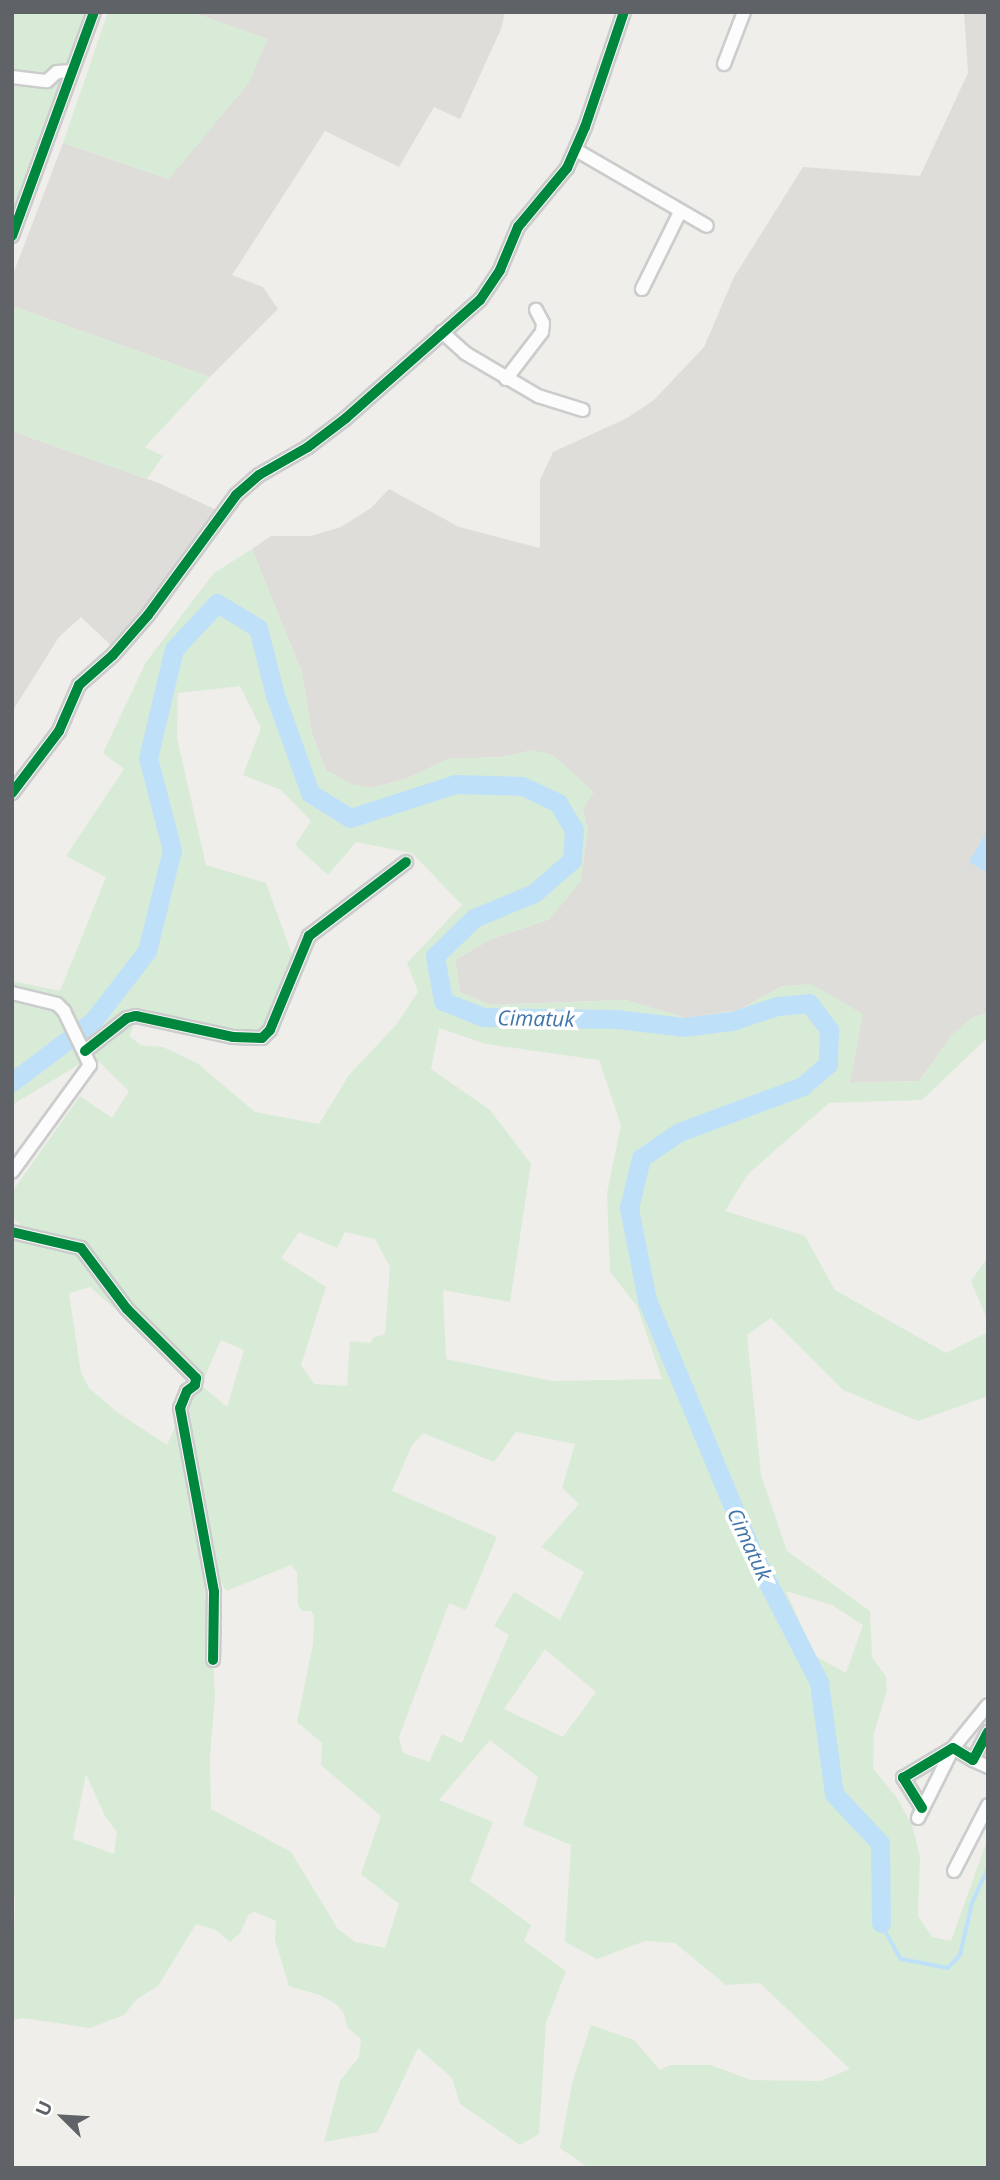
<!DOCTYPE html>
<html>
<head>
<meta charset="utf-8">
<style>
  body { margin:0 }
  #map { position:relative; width:1000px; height:2180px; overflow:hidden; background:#efeeea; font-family:"Open Sans",sans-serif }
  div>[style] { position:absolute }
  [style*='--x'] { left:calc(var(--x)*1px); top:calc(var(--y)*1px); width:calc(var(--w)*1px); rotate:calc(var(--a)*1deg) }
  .industrial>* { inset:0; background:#dfddda }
  .green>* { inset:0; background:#d8ebd6 }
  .water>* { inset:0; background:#bfe0f9 }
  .stream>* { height:3.5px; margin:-1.75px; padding:0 1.75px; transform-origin:1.75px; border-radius:1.75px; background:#bfe0f9 }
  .river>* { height:19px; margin:-9.5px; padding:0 9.5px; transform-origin:9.5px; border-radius:9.5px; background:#bfe0f9 }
  .roads { filter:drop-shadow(2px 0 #cbcccc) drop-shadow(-2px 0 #cbcccc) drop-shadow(0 2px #cbcccc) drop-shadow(0 -2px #cbcccc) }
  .street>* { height:12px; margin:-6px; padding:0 6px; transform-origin:6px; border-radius:6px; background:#fdfcfc }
  .cycleway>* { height:10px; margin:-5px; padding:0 5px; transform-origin:5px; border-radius:5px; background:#00873e }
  span { translate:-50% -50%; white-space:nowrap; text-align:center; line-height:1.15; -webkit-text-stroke:7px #fff; paint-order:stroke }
  .water-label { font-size:21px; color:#4174aa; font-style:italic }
  .frame { position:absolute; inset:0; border:14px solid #5f6368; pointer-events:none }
  .north { position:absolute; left:28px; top:2082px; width:70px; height:70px; -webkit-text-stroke:5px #fff; paint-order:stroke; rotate:294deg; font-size:19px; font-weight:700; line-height:28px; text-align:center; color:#5f6368 }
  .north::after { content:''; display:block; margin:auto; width:24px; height:32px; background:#5f6368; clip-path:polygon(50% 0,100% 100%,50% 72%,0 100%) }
</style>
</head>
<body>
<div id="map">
  <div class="industrial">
    <div style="clip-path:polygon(191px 12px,505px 12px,501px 29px,460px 119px,434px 107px,399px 167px,325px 131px,232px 275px,263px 287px,278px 309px,210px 377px,12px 306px,12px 277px,63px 143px,169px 179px,267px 39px)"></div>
    <div style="clip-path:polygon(964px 12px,988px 12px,988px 1013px,973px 1017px,952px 1035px,919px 1081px,850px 1083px,782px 986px,739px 1010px,686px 1018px,625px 1000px,490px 1005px,460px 992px,455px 960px,491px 939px,550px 919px,588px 831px,583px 810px,533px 750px,502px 757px,448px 759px,406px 779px,371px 788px,350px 784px,326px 770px,312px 734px,302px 673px,252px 549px,271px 536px,311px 536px,341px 527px,371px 508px,389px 489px,459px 527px,540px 548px,540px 480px,553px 452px,627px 418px,654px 400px,704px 347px,734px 277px,803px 167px,920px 176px,968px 73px)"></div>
    <div style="clip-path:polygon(12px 431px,161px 484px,223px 513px,116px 650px,81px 617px,59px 637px,12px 712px)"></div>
  </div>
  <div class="green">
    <div style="clip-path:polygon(12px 12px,86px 12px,12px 211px)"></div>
    <div style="clip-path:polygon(108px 12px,191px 12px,268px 39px,248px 84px,169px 179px,63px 143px)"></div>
    <div style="clip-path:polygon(12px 306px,210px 377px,145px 447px,163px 456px,147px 479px,12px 431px)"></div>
    <div style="clip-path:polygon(evenodd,252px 549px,302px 673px,312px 734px,326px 770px,350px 784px,371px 788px,406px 779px,448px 759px,502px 757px,533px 750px,553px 755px,594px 792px,583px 810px,588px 831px,581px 881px,550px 919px,491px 939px,455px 960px,460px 992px,490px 1005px,625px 1000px,686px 1018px,739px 1010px,782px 986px,811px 984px,863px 1014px,850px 1083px,919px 1081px,952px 1035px,973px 1017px,988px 1013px,988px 1037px,922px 1100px,829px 1103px,748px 1174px,725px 1211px,805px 1236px,835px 1290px,946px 1353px,988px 1332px,988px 1396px,918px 1421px,843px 1390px,771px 1318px,747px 1335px,761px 1475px,787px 1551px,870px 1611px,872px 1657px,886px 1677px,887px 1691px,874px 1733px,873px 1768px,897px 1798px,912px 1825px,920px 1857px,918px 1916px,932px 1937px,951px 1941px,988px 1838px,988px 2168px,589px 2168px,560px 2148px,573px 2080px,591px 2025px,634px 2040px,660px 2070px,670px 2065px,710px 2065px,751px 2080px,821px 2081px,850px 2069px,760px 1983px,726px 1985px,675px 1943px,645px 1941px,597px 1959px,565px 1942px,571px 1845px,523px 1825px,538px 1777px,490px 1740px,439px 1800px,493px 1822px,470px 1881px,531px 1925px,524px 1941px,566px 1971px,546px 2023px,539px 2134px,520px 2145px,460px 2104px,452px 2078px,418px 2048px,378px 2132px,324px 2142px,340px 2081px,359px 2057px,361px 2039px,348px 2028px,343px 2012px,336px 2004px,320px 1995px,289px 1986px,275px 1940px,276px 1921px,255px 1912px,249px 1914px,240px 1933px,230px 1942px,216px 1930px,196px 1924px,158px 1986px,137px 1999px,124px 2015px,90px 2028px,23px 2018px,12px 2020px,15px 1895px,12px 1894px,12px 1246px,20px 1223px,12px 1218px,12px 1192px,80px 1096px,112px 1118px,129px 1091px,93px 1056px,12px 1105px,12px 981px,60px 991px,106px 877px,66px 856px,124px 769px,103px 753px,146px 662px,214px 573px,252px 549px,240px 686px,261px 728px,243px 775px,281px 790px,311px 821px,295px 845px,328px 875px,356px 842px,412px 853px,462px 905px,407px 963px,418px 992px,396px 1025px,349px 1075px,319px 1124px,255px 1112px,197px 1063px,163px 1047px,141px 1045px,129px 1036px,141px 1008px,252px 1039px,270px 1029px,295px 963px,266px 883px,206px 865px,177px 738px,178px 693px,240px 686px,252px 549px,439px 1028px,486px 1044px,599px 1060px,621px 1125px,607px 1193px,610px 1272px,637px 1306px,662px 1379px,552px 1381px,446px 1359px,443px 1290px,510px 1302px,531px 1164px,490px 1110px,431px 1069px,439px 1028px,252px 549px,299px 1232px,337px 1248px,345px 1232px,375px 1239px,390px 1267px,385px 1334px,374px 1337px,370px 1343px,350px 1341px,347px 1386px,314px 1384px,301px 1365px,326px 1287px,281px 1258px,299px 1232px,252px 549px,90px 1287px,201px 1385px,192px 1390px,167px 1445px,118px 1413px,89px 1388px,81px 1373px,69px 1293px,90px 1287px,252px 549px,221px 1340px,244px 1350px,227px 1407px,201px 1385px,221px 1340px,252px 549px,516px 1432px,575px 1444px,562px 1488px,579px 1504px,541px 1547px,584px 1572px,560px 1620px,514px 1592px,494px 1626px,509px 1635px,462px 1743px,442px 1734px,429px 1762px,403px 1753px,399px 1737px,449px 1603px,466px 1610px,497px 1537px,392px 1491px,412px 1445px,423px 1433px,494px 1462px,516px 1432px,252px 549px,291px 1565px,297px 1572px,298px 1605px,302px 1611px,311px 1611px,314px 1616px,313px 1644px,297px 1722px,322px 1743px,321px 1765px,381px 1816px,361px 1874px,399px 1904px,385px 1948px,355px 1942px,338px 1929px,291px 1852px,211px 1809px,210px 1756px,215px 1696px,212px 1634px,203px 1577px,216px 1571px,226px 1591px,291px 1565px,252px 549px,786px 1591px,832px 1605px,863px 1625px,846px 1673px,815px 1656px,786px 1591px,252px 549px,545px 1649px,596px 1692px,563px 1737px,504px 1709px,545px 1649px,252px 549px,86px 1774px,105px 1816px,117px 1832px,114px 1854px,73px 1839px,86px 1774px)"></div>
    <div style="clip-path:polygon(988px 1257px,988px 1322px,971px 1281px)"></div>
  </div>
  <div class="water">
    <div style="clip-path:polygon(988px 829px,988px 873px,969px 862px)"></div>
  </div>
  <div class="stream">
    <div style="--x:881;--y:1923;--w:41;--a:60.9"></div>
    <div style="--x:901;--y:1959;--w:48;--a:10.8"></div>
    <div style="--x:948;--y:1968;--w:18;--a:-47"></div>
    <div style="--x:960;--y:1955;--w:53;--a:-77"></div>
    <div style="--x:972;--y:1903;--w:38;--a:-65"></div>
  </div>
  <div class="river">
    <div style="--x:12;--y:1082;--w:101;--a:-37"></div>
    <div style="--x:93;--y:1021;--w:88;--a:-52.4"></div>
    <div style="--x:147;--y:951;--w:104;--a:-76.1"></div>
    <div style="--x:172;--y:850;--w:95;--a:-104.6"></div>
    <div style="--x:148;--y:758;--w:112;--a:-76.6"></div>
    <div style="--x:174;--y:649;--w:63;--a:-46.9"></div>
    <div style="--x:217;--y:603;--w:48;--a:31.4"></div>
    <div style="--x:258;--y:628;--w:69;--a:75.8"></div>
    <div style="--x:275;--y:695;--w:104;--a:70.3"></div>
    <div style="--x:310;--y:793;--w:47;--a:32"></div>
    <div style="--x:350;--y:818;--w:110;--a:-17.9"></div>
    <div style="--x:455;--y:784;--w:67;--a:1.7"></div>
    <div style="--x:522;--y:786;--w:40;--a:25"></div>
    <div style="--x:558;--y:803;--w:31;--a:59"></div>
    <div style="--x:574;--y:830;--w:30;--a:94"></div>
    <div style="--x:572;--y:860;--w:50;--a:139"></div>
    <div style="--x:534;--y:893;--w:65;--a:157.4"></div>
    <div style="--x:474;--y:918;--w:54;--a:135.7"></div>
    <div style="--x:435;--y:956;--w:46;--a:79.9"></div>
    <div style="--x:443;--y:1001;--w:43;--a:21.8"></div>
    <div style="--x:483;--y:1017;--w:134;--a:0.9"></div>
    <div style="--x:617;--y:1019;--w:66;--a:6.9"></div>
    <div style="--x:683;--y:1027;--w:49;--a:-7"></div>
    <div style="--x:732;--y:1021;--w:47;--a:-18.4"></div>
    <div style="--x:777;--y:1006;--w:32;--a:-5"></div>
    <div style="--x:809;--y:1003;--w:34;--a:53"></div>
    <div style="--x:829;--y:1030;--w:34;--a:92"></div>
    <div style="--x:828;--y:1064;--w:33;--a:139"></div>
    <div style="--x:803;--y:1086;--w:132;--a:159.6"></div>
    <div style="--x:679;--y:1132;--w:46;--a:145.6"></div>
    <div style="--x:641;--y:1158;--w:51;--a:103.5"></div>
    <div style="--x:629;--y:1208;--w:94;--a:78.9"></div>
    <div style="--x:647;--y:1300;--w:269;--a:67.4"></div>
    <div style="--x:750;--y:1548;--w:151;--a:62.8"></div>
    <div style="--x:819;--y:1682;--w:113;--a:82.4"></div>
    <div style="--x:834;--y:1794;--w:67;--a:46.8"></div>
    <div style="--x:880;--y:1843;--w:80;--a:89.3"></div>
  </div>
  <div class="roads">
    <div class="street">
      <div style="--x:724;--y:64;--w:56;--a:-69"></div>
      <div style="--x:12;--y:77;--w:35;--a:7"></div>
      <div style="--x:47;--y:81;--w:13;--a:-42"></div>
      <div style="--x:57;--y:72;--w:14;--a:-4"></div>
      <div style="--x:576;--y:150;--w:151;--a:30.1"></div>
      <div style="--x:12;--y:236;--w:239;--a:-69.9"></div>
      <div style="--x:642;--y:289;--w:86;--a:-63.7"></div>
      <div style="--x:442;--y:332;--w:31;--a:42"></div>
      <div style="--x:465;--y:353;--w:85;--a:30.5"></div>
      <div style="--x:538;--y:396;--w:47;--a:17.3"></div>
      <div style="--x:506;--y:379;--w:59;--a:-52.5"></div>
      <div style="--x:542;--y:332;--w:9;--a:-84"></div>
      <div style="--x:543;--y:323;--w:15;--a:-118"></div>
      <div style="--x:12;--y:793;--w:78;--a:-52.8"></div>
      <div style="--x:59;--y:731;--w:50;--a:-66.5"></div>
      <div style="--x:79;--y:685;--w:45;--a:-41.4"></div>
      <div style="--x:113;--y:655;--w:53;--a:-48.8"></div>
      <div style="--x:148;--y:615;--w:149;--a:-53.7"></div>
      <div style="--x:236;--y:495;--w:30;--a:-41"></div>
      <div style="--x:259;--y:475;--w:56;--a:-29.7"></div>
      <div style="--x:308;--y:447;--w:48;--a:-37.3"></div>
      <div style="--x:346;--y:418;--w:179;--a:-41.4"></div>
      <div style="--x:480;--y:300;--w:36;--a:-56"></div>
      <div style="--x:500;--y:270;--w:47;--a:-67.3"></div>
      <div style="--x:518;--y:227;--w:77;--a:-50.3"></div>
      <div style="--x:567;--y:168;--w:45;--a:-66.3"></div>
      <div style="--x:585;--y:127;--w:121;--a:-71.3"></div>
      <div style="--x:12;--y:993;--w:46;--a:13.7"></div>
      <div style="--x:57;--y:1004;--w:10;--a:45"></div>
      <div style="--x:64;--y:1011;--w:60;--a:64.3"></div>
      <div style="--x:90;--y:1065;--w:132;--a:126.1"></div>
      <div style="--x:85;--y:1051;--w:53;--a:-38.2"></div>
      <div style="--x:127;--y:1018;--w:9;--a:-13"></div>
      <div style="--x:136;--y:1016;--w:99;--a:12.2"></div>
      <div style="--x:233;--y:1037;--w:29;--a:2"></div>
      <div style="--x:262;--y:1038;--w:11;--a:-45"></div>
      <div style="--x:270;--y:1030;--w:102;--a:-67.5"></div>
      <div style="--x:309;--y:936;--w:122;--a:-37.3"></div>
      <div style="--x:12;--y:1232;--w:71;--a:13.1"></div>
      <div style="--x:81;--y:1248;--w:76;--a:53"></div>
      <div style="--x:127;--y:1309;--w:98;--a:45"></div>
      <div style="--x:196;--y:1378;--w:7;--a:98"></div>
      <div style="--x:195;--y:1385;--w:10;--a:143"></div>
      <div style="--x:187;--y:1391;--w:18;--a:112"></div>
      <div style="--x:180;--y:1408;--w:187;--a:79.5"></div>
      <div style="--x:214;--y:1592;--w:68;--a:90.8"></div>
      <div style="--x:973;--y:1760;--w:17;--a:25"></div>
      <div style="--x:922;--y:1808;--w:36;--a:-122"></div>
      <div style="--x:903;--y:1778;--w:58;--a:-31"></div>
      <div style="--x:953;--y:1748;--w:23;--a:31"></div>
      <div style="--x:973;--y:1760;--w:32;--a:-62"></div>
      <div style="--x:918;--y:1818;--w:78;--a:-63.4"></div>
      <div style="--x:953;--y:1748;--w:55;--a:-50.9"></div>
      <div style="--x:954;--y:1871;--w:74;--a:-62.7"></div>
    </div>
  </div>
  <div class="cycleway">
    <div style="--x:12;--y:236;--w:239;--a:-69.9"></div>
    <div style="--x:12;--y:793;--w:78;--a:-52.8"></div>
    <div style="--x:59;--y:731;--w:50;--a:-66.5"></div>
    <div style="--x:79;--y:685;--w:45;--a:-41.4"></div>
    <div style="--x:113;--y:655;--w:53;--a:-48.8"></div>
    <div style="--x:148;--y:615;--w:149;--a:-53.7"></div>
    <div style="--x:236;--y:495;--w:30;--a:-41"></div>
    <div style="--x:259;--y:475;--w:56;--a:-29.7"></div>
    <div style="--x:308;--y:447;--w:48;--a:-37.3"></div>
    <div style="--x:346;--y:418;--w:179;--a:-41.4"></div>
    <div style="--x:480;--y:300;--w:36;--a:-56"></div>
    <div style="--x:500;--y:270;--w:47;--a:-67.3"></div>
    <div style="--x:518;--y:227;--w:77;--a:-50.3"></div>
    <div style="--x:567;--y:168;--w:45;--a:-66.3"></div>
    <div style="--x:585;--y:127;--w:121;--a:-71.3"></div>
    <div style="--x:85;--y:1051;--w:53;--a:-38.2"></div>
    <div style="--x:127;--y:1018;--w:9;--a:-13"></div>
    <div style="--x:136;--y:1016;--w:99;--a:12.2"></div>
    <div style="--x:233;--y:1037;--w:29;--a:2"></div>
    <div style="--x:262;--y:1038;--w:11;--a:-45"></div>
    <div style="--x:270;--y:1030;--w:102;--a:-67.5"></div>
    <div style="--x:309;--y:936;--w:122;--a:-37.3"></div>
    <div style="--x:12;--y:1232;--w:71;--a:13.1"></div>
    <div style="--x:81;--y:1248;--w:76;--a:53"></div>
    <div style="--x:127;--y:1309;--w:98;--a:45"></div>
    <div style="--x:196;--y:1378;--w:7;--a:98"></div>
    <div style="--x:195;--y:1385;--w:10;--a:143"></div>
    <div style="--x:187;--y:1391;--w:18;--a:112"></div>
    <div style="--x:180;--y:1408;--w:187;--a:79.5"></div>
    <div style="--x:214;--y:1592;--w:68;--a:90.8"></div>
    <div style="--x:922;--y:1808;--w:36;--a:-122"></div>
    <div style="--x:903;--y:1778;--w:58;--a:-31"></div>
    <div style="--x:953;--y:1748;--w:23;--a:31"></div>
    <div style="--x:973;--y:1760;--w:32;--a:-62"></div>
  </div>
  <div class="water-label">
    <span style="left:536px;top:1018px;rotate:1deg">Cimatuk</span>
    <span style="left:750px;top:1544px;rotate:65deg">Cimatuk</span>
  </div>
  <div class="frame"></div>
  <div class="north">U</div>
</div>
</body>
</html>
